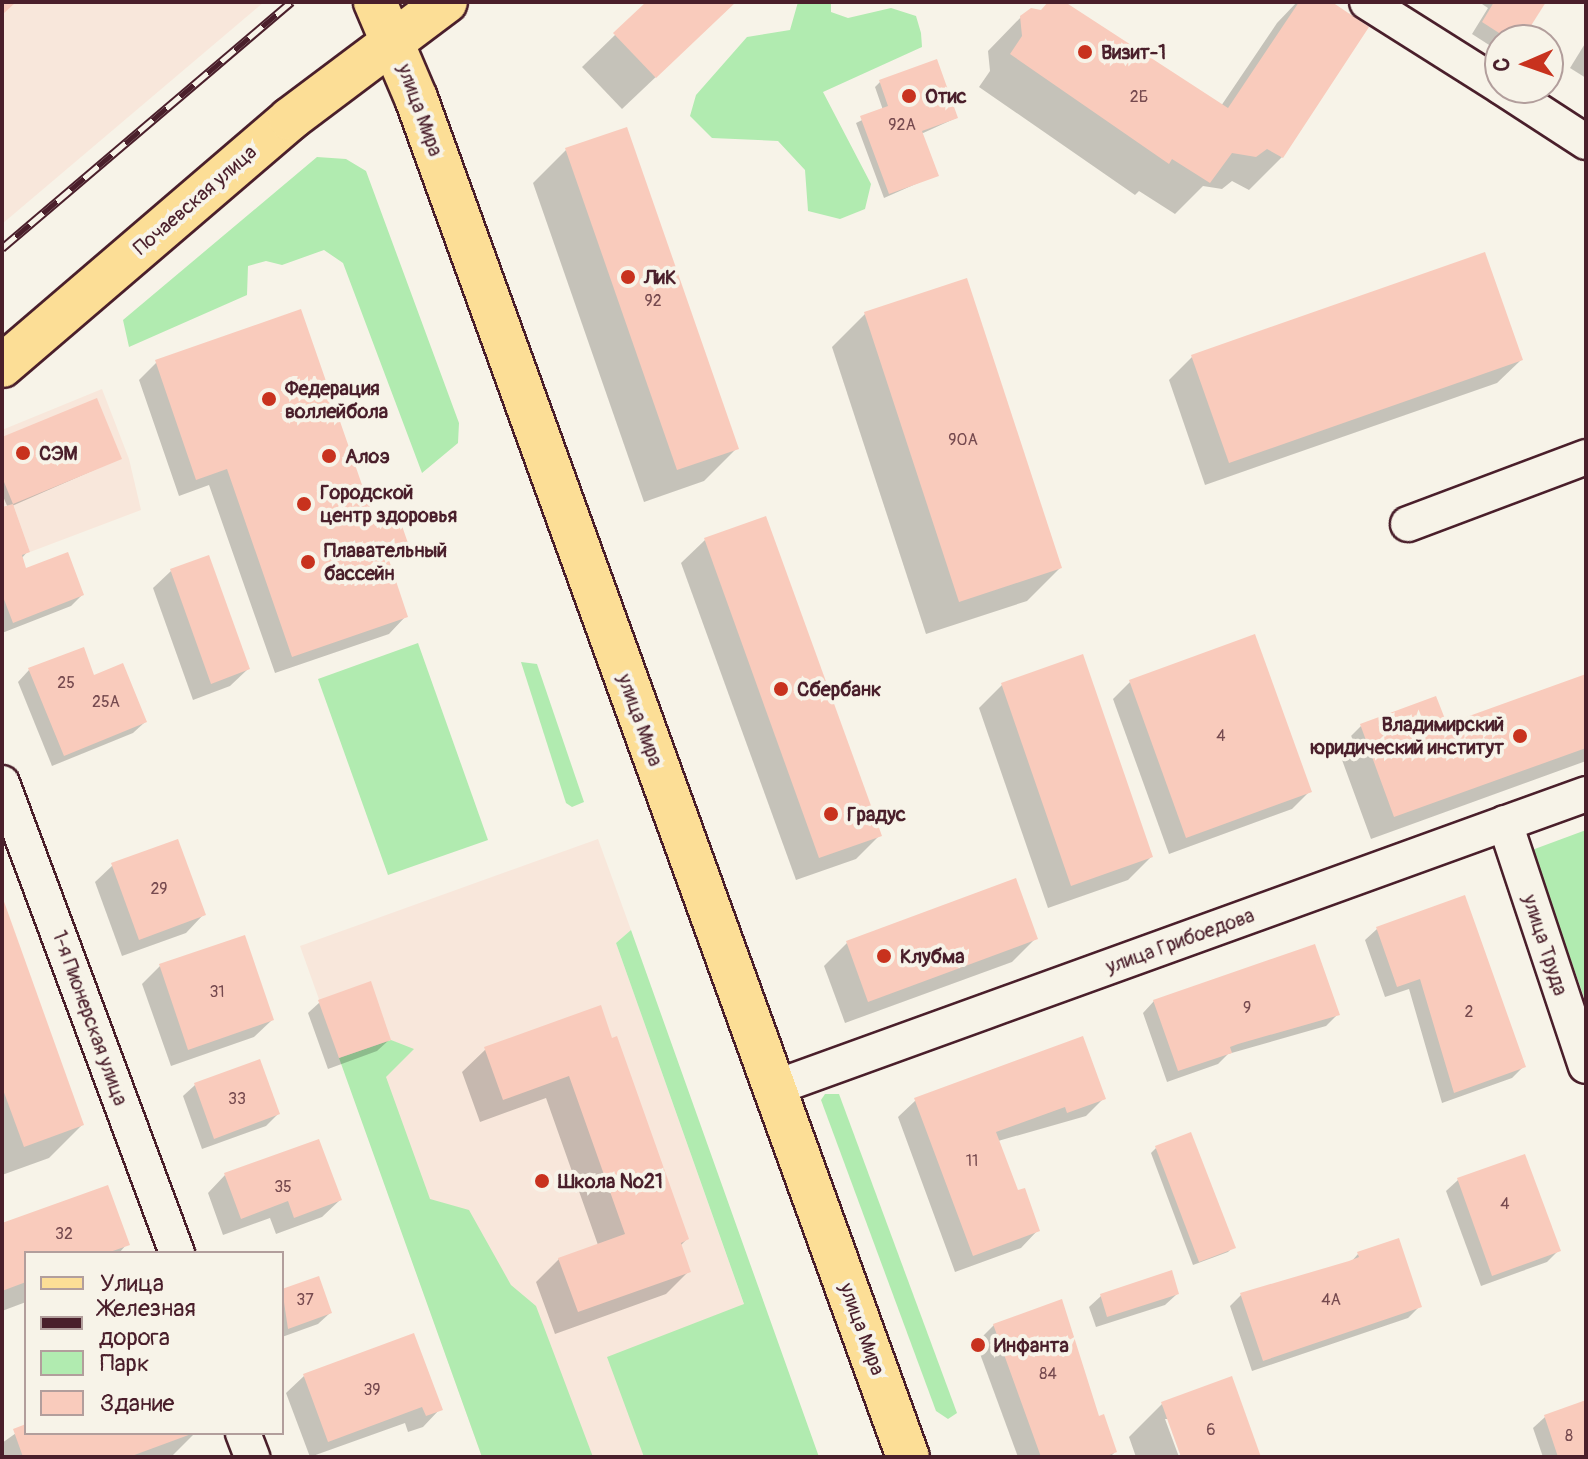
<!DOCTYPE html>
<html>
<head>
<meta charset="utf-8">
<style>
  body { margin:0 }
  #map { position:relative; width:1588px; height:1459px; overflow:hidden; background:#f7f3e8; font-family:Pangolin,sans-serif }
  div>[style] { position:absolute }
  [style*='--x'] { left:calc(var(--x)*1px); top:calc(var(--y)*1px); width:calc(var(--w)*1px); rotate:calc(var(--a)*1deg) }
  .built>* { inset:0; background:#f8e7db }
  .green>* { inset:0; background:#b1ebb0 }
  .shadow>* { inset:0; background:#0003 }
  .building>* { inset:0; background:#f9cbbc }
  .roads { filter:drop-shadow(2px 0 #4a1f2b) drop-shadow(-2px 0 #4a1f2b) drop-shadow(0 2px #4a1f2b) drop-shadow(0 -2px #4a1f2b) }
  .minor>* { height:34px; margin:-17px; padding:0 17px; transform-origin:17px; border-radius:17px; background:#f7f3e8 }
  .major>* { height:42px; margin:-21px; padding:0 21px; transform-origin:21px; border-radius:21px; background:#fcde96 }
  .rail>* { height:9px; margin-top:-4.5px; transform-origin:0; background:repeating-linear-gradient(90deg,#f7f3e8 0 18px,#4a1f2b 0 36px); box-sizing:border-box; border-block:2px solid #4a1f2b }
  .dots>* { width:22px; height:22px; translate:-50% -50%; box-sizing:border-box; border:4px solid #f7f3e8; border-radius:50% }
  span { translate:-50% -50%; white-space:nowrap; text-align:center; line-height:1.15; -webkit-text-stroke:8px #f7f3e8; paint-order:stroke }
  .number-label { font-size:16px; color:#764a4f }
  .number-label span { -webkit-text-stroke-width:0 }
  .poi-label { font-size:20px; color:#4a1f2b; font-weight:700 }
  .left { translate:0 -50%; text-align:left }
  .right { translate:-100% -50%; text-align:right }
  .street-label { font-size:20px; color:#4a1f2b }
  .frame { position:absolute; inset:0; border:4px solid #4a1f2b; pointer-events:none }
  .legend { position:absolute; left:24px; top:1251px; width:260px; height:184px; box-sizing:border-box; background:#f7f3e8; border:2px solid #b29e9c; margin:0; padding:10px 14px; list-style:none; font-size:24px; color:#4a1f2b }
  .legend li { display:flex; align-items:center; gap:16px; height:40px }
  .legend b { width:40px; border:2px solid #b29e9c }
  .north { position:absolute; left:1484px; top:24px; width:80px; height:80px; box-sizing:border-box; background:#f7f3e8; border:2px solid #b29e9c; border-radius:50%; rotate:268deg; font-size:22px; font-weight:700; line-height:32px; text-align:center; color:#4a1f2b }
  .north::after { content:''; display:block; margin:auto; width:28px; height:36px; background:#c8321e; clip-path:polygon(50% 0,100% 100%,50% 72%,0 100%) }
</style>
</head>
<body>
<div id="map">
  <div class="built">
    <div style="clip-path:polygon(2px 2px,264px 2px,2px 224px)"></div>
    <div style="clip-path:polygon(102px 389px,129px 459px,141px 510px,30px 552px,13px 504px,4px 506px,2px 500px,2px 430px)"></div>
    <div style="clip-path:polygon(598px 839px,631px 930px,616px 943px,798px 1457px,482px 1457px,300px 946px)"></div>
  </div>
  <div class="green">
    <div style="clip-path:polygon(798px 2px,831px 2px,831px 12px,848px 18px,891px 8px,916px 16px,921px 33px,922px 47px,823px 92px,871px 184px,865px 209px,840px 219px,808px 211px,805px 170px,778px 141px,712px 138px,690px 116px,696px 95px,747px 37px,790px 30px)"></div>
    <div style="clip-path:polygon(317px 157px,346px 159px,366px 171px,459px 423px,458px 443px,422px 473px,343px 263px,324px 250px,282px 265px,266px 261px,248px 266px,247px 295px,129px 347px,123px 320px)"></div>
    <div style="clip-path:polygon(418px 643px,488px 840px,388px 875px,318px 679px)"></div>
    <div style="clip-path:polygon(521px 662px,537px 664px,584px 802px,572px 807px,566px 803px)"></div>
    <div style="clip-path:polygon(1586px 830px,1586px 1003px,1532px 850px)"></div>
    <div style="clip-path:polygon(631px 930px,819px 1457px,644px 1457px,607px 1357px,744px 1304px,616px 943px)"></div>
    <div style="clip-path:polygon(391px 1040px,414px 1049px,386px 1077px,430px 1199px,469px 1210px,511px 1285px,536px 1306px,593px 1457px,482px 1457px,339px 1058px)"></div>
    <div style="clip-path:polygon(825px 1094px,839px 1094px,957px 1413px,948px 1419px,936px 1411px,821px 1100px)"></div>
  </div>
  <div class="shadow">
    <div style="clip-path:polygon(649px 2px,735px 2px,622px 109px,582px 67px)"></div>
    <div style="clip-path:polygon(1050px 2px,1061px 2px,1221px 106px,1277px 23px,1297px 2px,1328px 2px,1282px 157px,1249px 190px,1232px 181px,1222px 189px,1203px 186px,1175px 214px,1139px 191px,1135px 195px,979px 87px,990px 71px,988px 51px,1021px 17px,1040px 12px)"></div>
    <div style="clip-path:polygon(1479px 2px,1543px 2px,1519px 40px,1500px 40px,1500px 52px,1472px 34px,1488px 8px)"></div>
    <div style="clip-path:polygon(1586px 42px,1586px 78px,1570px 68px)"></div>
    <div style="clip-path:polygon(880px 82px,956px 118px,921px 134px,936px 175px,884px 198px,856px 123px,883px 110px,875px 87px)"></div>
    <div style="clip-path:polygon(626px 130px,737px 448px,704px 481px,644px 502px,533px 183px,566px 150px)"></div>
    <div style="clip-path:polygon(865px 314px,1060px 568px,1027px 601px,926px 634px,832px 347px)"></div>
    <div style="clip-path:polygon(1192px 357px,1521px 360px,1497px 383px,1205px 485px,1169px 380px)"></div>
    <div style="clip-path:polygon(157px 362px,376px 530px,408px 549px,386px 560px,406px 616px,389px 634px,275px 673px,209px 485px,179px 496px,139px 380px)"></div>
    <div style="clip-path:polygon(2px 439px,119px 459px,12px 506px,28px 551px,21px 559px,25px 570px,82px 595px,71px 606px,2px 633px,2px 509px,8px 508px,2px 494px)"></div>
    <div style="clip-path:polygon(765px 518px,879px 836px,856px 859px,796px 880px,681px 563px,705px 540px)"></div>
    <div style="clip-path:polygon(171px 571px,248px 669px,230px 686px,193px 700px,153px 588px)"></div>
    <div style="clip-path:polygon(29px 670px,93px 677px,145px 722px,133px 733px,52px 766px,18px 682px)"></div>
    <div style="clip-path:polygon(1586px 676px,1586px 761px,1371px 839px,1338px 749px,1361px 726px,1445px 727px)"></div>
    <div style="clip-path:polygon(1130px 682px,1310px 791px,1292px 809px,1169px 854px,1113px 699px)"></div>
    <div style="clip-path:polygon(1002px 685px,1151px 857px,1128px 880px,1048px 908px,979px 708px)"></div>
    <div style="clip-path:polygon(113px 865px,203px 915px,186px 933px,122px 956px,95px 882px)"></div>
    <div style="clip-path:polygon(2px 900px,82px 1125px,49px 1158px,2px 1175px)"></div>
    <div style="clip-path:polygon(1377px 929px,1524px 1066px,1512px 1078px,1442px 1103px,1409px 989px,1385px 997px,1365px 940px)"></div>
    <div style="clip-path:polygon(1036px 938px,1012px 962px,845px 1023px,824px 966px,847px 943px)"></div>
    <div style="clip-path:polygon(160px 966px,272px 1020px,254px 1037px,171px 1066px,142px 984px)"></div>
    <div style="clip-path:polygon(1154px 1001px,1337px 1015px,1326px 1026px,1228px 1054px,1218px 1064px,1167px 1082px,1143px 1013px)"></div>
    <div style="clip-path:polygon(320px 1002px,389px 1040px,377px 1051px,328px 1069px,308px 1013px)"></div>
    <div style="clip-path:polygon(599px 1008px,687px 1239px,680px 1246px,689px 1271px,666px 1294px,555px 1334px,536px 1282px,559px 1259px,598px 1245px,546px 1098px,480px 1122px,462px 1072px,486px 1049px)"></div>
    <div style="clip-path:polygon(195px 1085px,278px 1114px,266px 1126px,202px 1149px,183px 1096px)"></div>
    <div style="clip-path:polygon(1104px 1098px,1086px 1116px,998px 1141px,1016px 1192px,1038px 1230px,1021px 1248px,955px 1272px,898px 1117px,916px 1100px)"></div>
    <div style="clip-path:polygon(1156px 1148px,1233px 1247px,1228px 1252px,1193px 1265px,1151px 1153px)"></div>
    <div style="clip-path:polygon(225px 1175px,340px 1200px,322px 1217px,276px 1234px,270px 1218px,223px 1235px,208px 1193px)"></div>
    <div style="clip-path:polygon(1458px 1180px,1558px 1251px,1547px 1262px,1481px 1286px,1446px 1191px)"></div>
    <div style="clip-path:polygon(2px 1225px,127px 1244px,119px 1253px,26px 1253px,26px 1302px,2px 1311px)"></div>
    <div style="clip-path:polygon(1358px 1254px,1420px 1306px,1408px 1318px,1252px 1371px,1230px 1306px,1241px 1295px,1351px 1262px)"></div>
    <div style="clip-path:polygon(318px 1278px,330px 1313px,318px 1324px,282px 1337px,282px 1291px)"></div>
    <div style="clip-path:polygon(1177px 1294px,1165px 1305px,1096px 1327px,1089px 1307px,1101px 1296px)"></div>
    <div style="clip-path:polygon(994px 1325px,1098px 1418px,1115px 1452px,1110px 1457px,1018px 1457px,976px 1343px)"></div>
    <div style="clip-path:polygon(304px 1376px,440px 1409px,423px 1427px,408px 1432px,405px 1423px,310px 1457px,286px 1393px)"></div>
    <div style="clip-path:polygon(1586px 1402px,1586px 1457px,1543px 1457px,1533px 1428px,1545px 1417px)"></div>
    <div style="clip-path:polygon(1162px 1404px,1259px 1457px,1183px 1457px,1169px 1419px,1165px 1419px,1179px 1457px,1136px 1457px,1129px 1437px)"></div>
    <div style="clip-path:polygon(26px 1426px,26px 1433px,195px 1433px,171px 1457px,2px 1457px,2px 1443px)"></div>
  </div>
  <div class="building">
    <div style="clip-path:polygon(2px 2px,16px 2px,2px 15px)"></div>
    <div style="clip-path:polygon(646px 2px,736px 2px,656px 78px,613px 33px)"></div>
    <div style="clip-path:polygon(1048px 2px,1065px 2px,1228px 108px,1299px 2px,1332px 2px,1369px 27px,1283px 158px,1267px 149px,1256px 157px,1232px 153px,1210px 183px,1172px 159px,1169px 164px,1010px 54px,1022px 36px,1020px 16px,1031px 8px,1041px 10px)"></div>
    <div style="clip-path:polygon(1494px 2px,1546px 2px,1522px 40px,1510px 40px,1482px 22px)"></div>
    <div style="clip-path:polygon(937px 59px,958px 118px,922px 131px,939px 176px,889px 194px,860px 116px,888px 106px,879px 80px)"></div>
    <div style="clip-path:polygon(627px 127px,739px 449px,677px 470px,565px 148px)"></div>
    <div style="clip-path:polygon(1485px 252px,1523px 360px,1229px 463px,1191px 355px)"></div>
    <div style="clip-path:polygon(967px 278px,1062px 568px,959px 602px,864px 312px)"></div>
    <div style="clip-path:polygon(301px 309px,377px 528px,400px 520px,410px 549px,388px 557px,408px 617px,292px 657px,227px 469px,196px 480px,155px 360px)"></div>
    <div style="clip-path:polygon(97px 398px,122px 459px,13px 504px,2px 477px,2px 437px)"></div>
    <div style="clip-path:polygon(13px 504px,30px 552px,22px 555px,26px 568px,68px 552px,84px 595px,13px 623px,2px 594px,2px 507px)"></div>
    <div style="clip-path:polygon(766px 516px,882px 836px,819px 858px,704px 538px)"></div>
    <div style="clip-path:polygon(209px 555px,250px 669px,211px 684px,170px 569px)"></div>
    <div style="clip-path:polygon(1255px 634px,1312px 792px,1186px 838px,1129px 680px)"></div>
    <div style="clip-path:polygon(84px 647px,94px 675px,123px 663px,147px 722px,64px 756px,28px 668px)"></div>
    <div style="clip-path:polygon(1083px 654px,1153px 857px,1071px 886px,1001px 683px)"></div>
    <div style="clip-path:polygon(1586px 674px,1586px 748px,1394px 817px,1360px 724px,1436px 696px,1447px 724px)"></div>
    <div style="clip-path:polygon(178px 839px,206px 915px,139px 940px,111px 863px)"></div>
    <div style="clip-path:polygon(1016px 878px,1038px 939px,868px 1002px,846px 941px)"></div>
    <div style="clip-path:polygon(1465px 895px,1526px 1067px,1454px 1093px,1420px 979px,1397px 987px,1376px 927px)"></div>
    <div style="clip-path:polygon(2px 896px,84px 1125px,24px 1147px,2px 1087px)"></div>
    <div style="clip-path:polygon(245px 935px,274px 1020px,188px 1050px,159px 964px)"></div>
    <div style="clip-path:polygon(1315px 944px,1340px 1015px,1238px 1044px,1230px 1047px,1232px 1053px,1178px 1071px,1153px 1000px)"></div>
    <div style="clip-path:polygon(371px 981px,391px 1040px,339px 1058px,318px 1000px)"></div>
    <div style="clip-path:polygon(601px 1005px,612px 1038px,617px 1036px,689px 1239px,681px 1243px,691px 1272px,578px 1312px,558px 1258px,625px 1234px,569px 1076px,503px 1100px,484px 1047px)"></div>
    <div style="clip-path:polygon(1083px 1036px,1106px 1099px,1067px 1113px,1065px 1107px,996px 1132px,1018px 1190px,1025px 1188px,1040px 1231px,973px 1256px,914px 1098px)"></div>
    <div style="clip-path:polygon(260px 1059px,280px 1114px,214px 1139px,194px 1083px)"></div>
    <div style="clip-path:polygon(1191px 1132px,1236px 1248px,1199px 1262px,1155px 1146px)"></div>
    <div style="clip-path:polygon(319px 1139px,342px 1200px,294px 1218px,288px 1201px,241px 1219px,224px 1173px)"></div>
    <div style="clip-path:polygon(1525px 1154px,1561px 1251px,1492px 1276px,1457px 1178px)"></div>
    <div style="clip-path:polygon(108px 1185px,130px 1245px,107px 1253px,26px 1253px,26px 1282px,2px 1291px,2px 1223px)"></div>
    <div style="clip-path:polygon(1399px 1238px,1422px 1307px,1263px 1361px,1240px 1293px,1349px 1261px,1359px 1257px,1357px 1252px)"></div>
    <div style="clip-path:polygon(1172px 1270px,1179px 1294px,1107px 1317px,1100px 1294px)"></div>
    <div style="clip-path:polygon(319px 1276px,332px 1313px,288px 1329px,282px 1289px)"></div>
    <div style="clip-path:polygon(1062px 1299px,1099px 1416px,1104px 1414px,1117px 1452px,1104px 1457px,1041px 1457px,993px 1324px)"></div>
    <div style="clip-path:polygon(414px 1333px,443px 1410px,426px 1416px,422px 1407px,328px 1442px,303px 1374px)"></div>
    <div style="clip-path:polygon(1232px 1376px,1261px 1457px,1181px 1457px,1161px 1402px)"></div>
    <div style="clip-path:polygon(1586px 1400px,1586px 1457px,1558px 1457px,1544px 1415px)"></div>
    <div style="clip-path:polygon(26px 1424px,26px 1433px,194px 1433px,129px 1457px,23px 1457px,13px 1429px)"></div>
  </div>
  <div class="roads">
    <div class="minor">
      <div style="--x:1367;--y:2;--w:157;--a:32.3"></div>
      <div style="--x:1503;--y:88;--w:99;--a:33"></div>
      <div style="--x:1408;--y:524;--w:190;--a:-20.6"></div>
      <div style="--x:2;--y:783;--w:502;--a:69.58"></div>
      <div style="--x:1505;--y:823;--w:256;--a:71.6"></div>
      <div style="--x:774;--y:1088;--w:864;--a:-19.9"></div>
      <div style="--x:243;--y:1433;--w:26;--a:69"></div>
    </div>
    <div class="major">
      <div style="--x:375;--y:2;--w:104;--a:66.9"></div>
      <div style="--x:416;--y:98;--w:1445;--a:70.1"></div>
      <div style="--x:2;--y:366;--w:379;--a:-40.6"></div>
      <div style="--x:290;--y:119;--w:195;--a:-36.9"></div>
    </div>
  </div>
  <div class="rail">
    <div style="--x:2;--y:248;--w:380;--a:-40.4"></div>
  </div>
  <div class="dots">
    <div style="left:1085px;top:52px;background:#c8321e"></div>
    <div style="left:909px;top:96px;background:#c8321e"></div>
    <div style="left:628px;top:277px;background:#c8321e"></div>
    <div style="left:269px;top:399px;background:#c8321e"></div>
    <div style="left:23px;top:453px;background:#c8321e"></div>
    <div style="left:329px;top:456px;background:#c8321e"></div>
    <div style="left:304px;top:504px;background:#c8321e"></div>
    <div style="left:308px;top:562px;background:#c8321e"></div>
    <div style="left:781px;top:689px;background:#c8321e"></div>
    <div style="left:1520px;top:736px;background:#c8321e"></div>
    <div style="left:831px;top:814px;background:#c8321e"></div>
    <div style="left:884px;top:956px;background:#c8321e"></div>
    <div style="left:542px;top:1181px;background:#c8321e"></div>
    <div style="left:978px;top:1345px;background:#c8321e"></div>
  </div>
  <div class="number-label">
    <span style="left:1139px;top:97px">2Б</span>
    <span style="left:902px;top:125px">92А</span>
    <span style="left:653px;top:301px">92</span>
    <span style="left:963px;top:440px">90А</span>
    <span style="left:66px;top:683px">25</span>
    <span style="left:106px;top:702px">25А</span>
    <span style="left:1221px;top:736px">4</span>
    <span style="left:159px;top:889px">29</span>
    <span style="left:217px;top:992px">31</span>
    <span style="left:1247px;top:1008px">9</span>
    <span style="left:1469px;top:1012px">2</span>
    <span style="left:237px;top:1099px">33</span>
    <span style="left:972px;top:1161px">11</span>
    <span style="left:283px;top:1187px">35</span>
    <span style="left:1505px;top:1204px">4</span>
    <span style="left:64px;top:1234px">32</span>
    <span style="left:305px;top:1300px">37</span>
    <span style="left:1331px;top:1300px">4А</span>
    <span style="left:1048px;top:1374px">84</span>
    <span style="left:372px;top:1390px">39</span>
    <span style="left:1211px;top:1430px">6</span>
    <span style="left:1569px;top:1436px">8</span>
  </div>
  <div class="poi-label">
    <span class="left" style="left:1101px;top:52px">Визит-1</span>
    <span class="left" style="left:925px;top:96px">Отис</span>
    <span class="left" style="left:644px;top:277px">ЛиК</span>
    <span class="left" style="left:285px;top:400px">Федерация<br>воллейбола</span>
    <span class="left" style="left:39px;top:453px">СЭМ</span>
    <span class="left" style="left:345px;top:456px">Алоэ</span>
    <span class="left" style="left:320px;top:504px">Городской<br>центр здоровья</span>
    <span class="left" style="left:324px;top:562px">Плавательный<br>бассейн</span>
    <span class="left" style="left:797px;top:689px">Сбербанк</span>
    <span class="right" style="left:1504px;top:736px">Владимирский<br>юридический институт</span>
    <span class="left" style="left:847px;top:814px">Градус</span>
    <span class="left" style="left:900px;top:956px">Клубма</span>
    <span class="left" style="left:558px;top:1181px">Школа №21</span>
    <span class="left" style="left:994px;top:1345px">Инфанта</span>
  </div>
  <div class="street-label">
    <span style="left:420px;top:110px;rotate:70deg">улица Мира</span>
    <span style="left:195px;top:200px;rotate:-41deg">Почаевская улица</span>
    <span style="left:640px;top:720px;rotate:70deg">улица Мира</span>
    <span style="left:1180px;top:941px;rotate:-20deg">улица Грибоедова</span>
    <span style="left:1545px;top:945px;rotate:72deg">улица Труда</span>
    <span style="left:90px;top:1018px;rotate:70deg">1-я Пионерская улица</span>
    <span style="left:862px;top:1329px;rotate:70deg">улица Мира</span>
  </div>
  <div class="frame"></div>
  <ul class="legend">
  <li><b style="height:10px;background:#fcde96"></b>Улица</li>
  <li><b style="height:10px;background:#4a1f2b"></b>Железная дорога</li>
  <li><b style="height:22px;background:#b1ebb0"></b>Парк</li>
  <li><b style="height:22px;background:#f9cbbc"></b>Здание</li>
  </ul>
  <div class="north">С</div>
</div>
</body>
</html>
